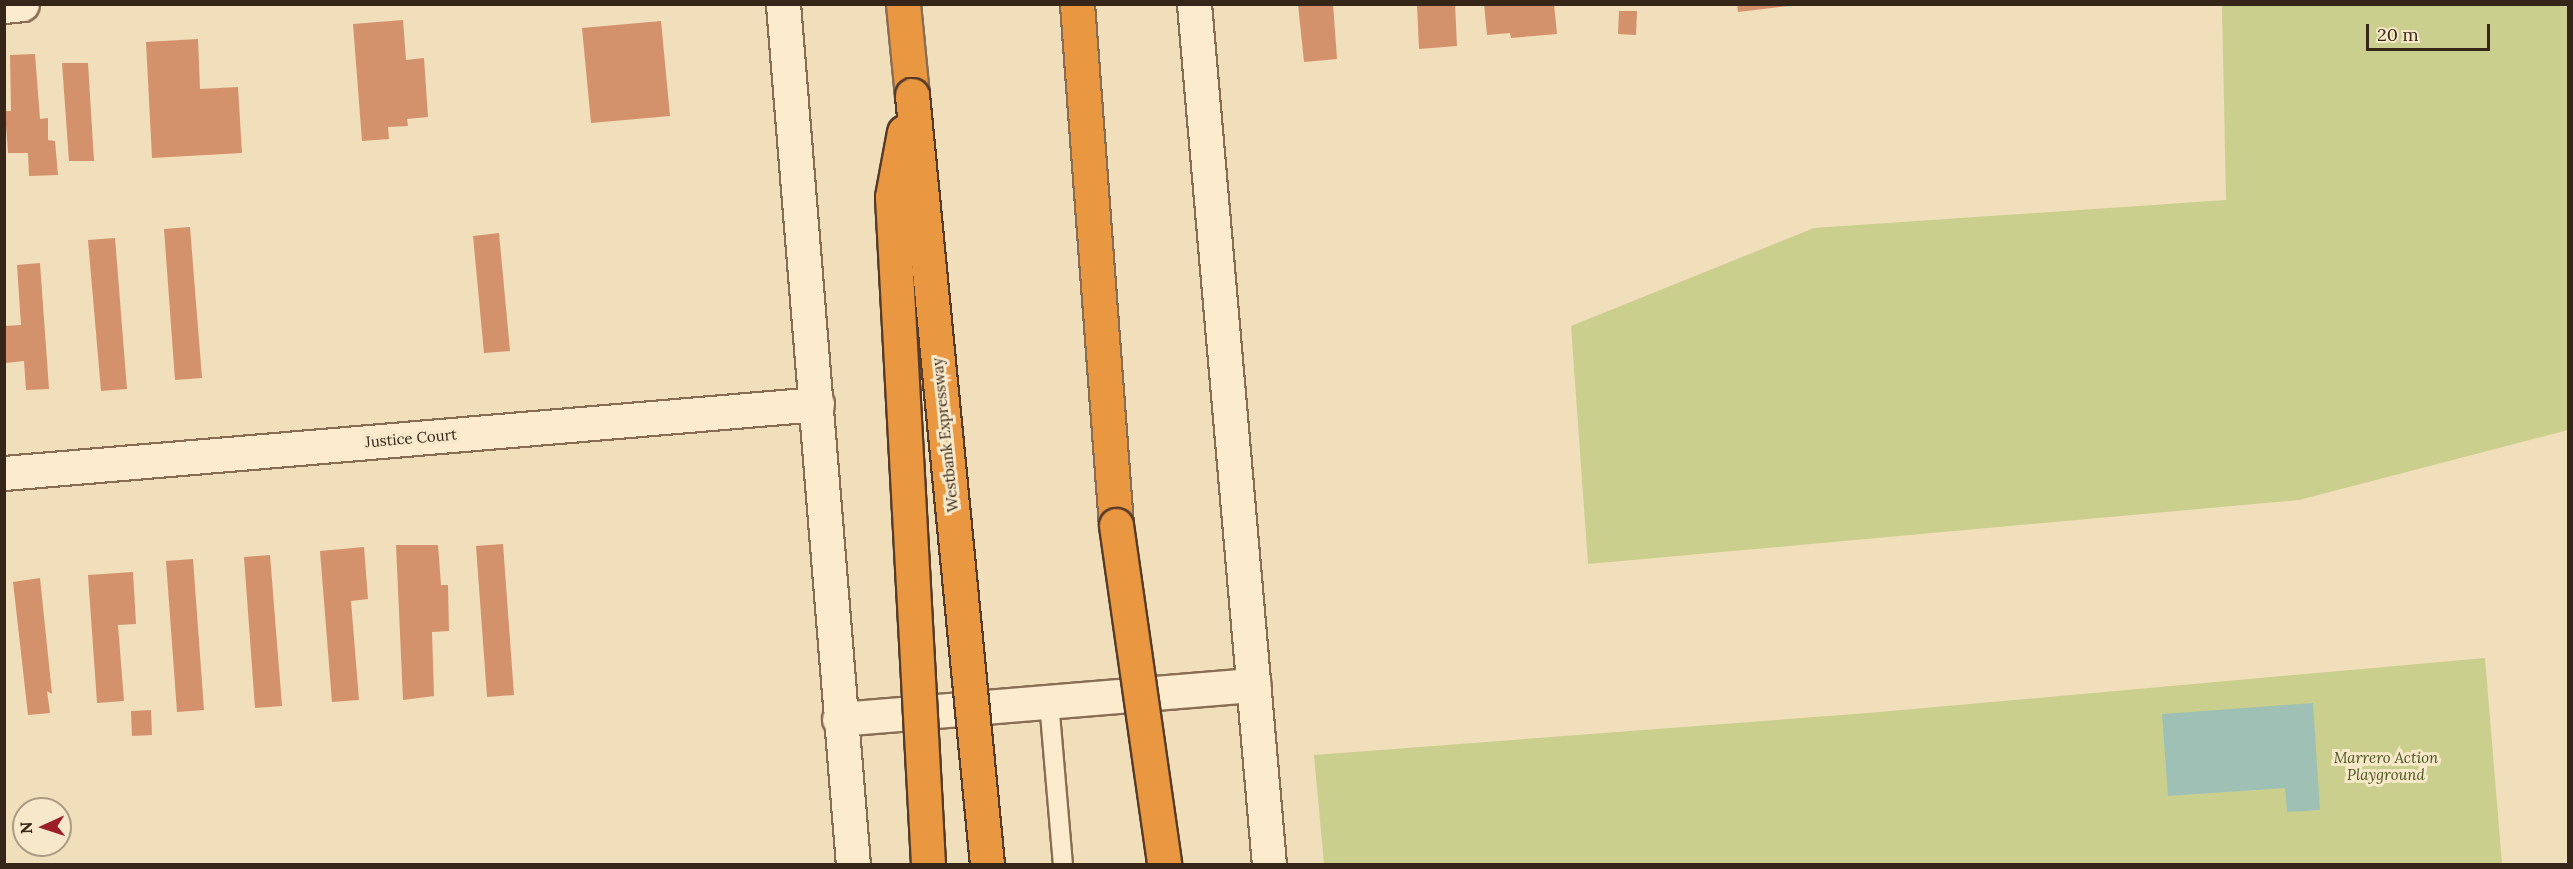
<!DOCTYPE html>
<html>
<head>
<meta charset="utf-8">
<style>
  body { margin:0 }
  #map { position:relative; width:2573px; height:869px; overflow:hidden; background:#f1deba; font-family:Lora,serif }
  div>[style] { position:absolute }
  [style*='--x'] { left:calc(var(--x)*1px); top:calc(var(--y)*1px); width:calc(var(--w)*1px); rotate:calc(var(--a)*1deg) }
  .green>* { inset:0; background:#cbcf8e }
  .water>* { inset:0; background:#9fc1b5 }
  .building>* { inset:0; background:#d3926c }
  .roads { filter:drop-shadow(2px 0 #896d53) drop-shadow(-2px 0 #896d53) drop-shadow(0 2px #896d53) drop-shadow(0 -2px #896d53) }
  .lane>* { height:18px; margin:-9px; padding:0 9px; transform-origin:9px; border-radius:9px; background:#fcebcd }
  .street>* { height:33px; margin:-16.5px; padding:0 16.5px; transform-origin:16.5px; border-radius:16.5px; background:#fcebcd }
  .secondary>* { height:33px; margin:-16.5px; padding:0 16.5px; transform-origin:16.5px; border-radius:16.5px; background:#fcebcd }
  .highway>* { height:33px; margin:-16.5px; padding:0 16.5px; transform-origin:16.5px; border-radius:16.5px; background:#ea9741 }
  .bridges { filter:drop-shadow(2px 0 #563b28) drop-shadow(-2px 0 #563b28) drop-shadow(0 2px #563b28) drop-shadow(0 -2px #563b28) }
  .highway-bridge>* { height:33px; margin:-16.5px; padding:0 16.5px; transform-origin:16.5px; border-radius:16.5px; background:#ea9741 }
  span { translate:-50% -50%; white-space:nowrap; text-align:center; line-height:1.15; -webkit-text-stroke:6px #f8e8ca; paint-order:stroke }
  .street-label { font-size:15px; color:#362619 }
  .park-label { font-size:15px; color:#4a551e; font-style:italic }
  .frame { position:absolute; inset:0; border:6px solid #362619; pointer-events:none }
  .north { position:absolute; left:12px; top:797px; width:60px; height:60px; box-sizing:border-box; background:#f8e8ca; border:2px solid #aa9a83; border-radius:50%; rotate:267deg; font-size:16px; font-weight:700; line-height:24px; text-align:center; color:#362619 }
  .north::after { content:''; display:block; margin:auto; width:21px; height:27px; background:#9c1e26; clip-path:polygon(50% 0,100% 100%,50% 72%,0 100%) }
  .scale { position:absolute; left:2366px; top:24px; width:124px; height:27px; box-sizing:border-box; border:3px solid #362619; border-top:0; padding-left:8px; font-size:18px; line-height:21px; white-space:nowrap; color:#362619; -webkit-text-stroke:4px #f8e8ca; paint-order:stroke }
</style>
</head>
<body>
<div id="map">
  <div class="green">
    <div style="clip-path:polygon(2222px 5px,2568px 5px,2568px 430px,2299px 500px,1588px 564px,1571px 326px,1814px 228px,2226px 200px)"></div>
    <div style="clip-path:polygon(2485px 658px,2502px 864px,1324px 864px,1314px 755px,1868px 713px)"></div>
  </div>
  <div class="water">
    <div style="clip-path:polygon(2313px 703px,2320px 810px,2287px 812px,2285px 788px,2168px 796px,2162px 714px)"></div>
  </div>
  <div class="building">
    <div style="clip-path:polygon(1298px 4px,1333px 4px,1337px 59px,1304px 62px)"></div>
    <div style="clip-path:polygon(1417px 4px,1455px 4px,1457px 46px,1419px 49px)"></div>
    <div style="clip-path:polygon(1484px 4px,1554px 4px,1557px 34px,1511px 38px,1510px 33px,1487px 35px)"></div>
    <div style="clip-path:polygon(1737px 4px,1788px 4px,1788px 6px,1738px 12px)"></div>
    <div style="clip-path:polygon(1619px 11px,1637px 11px,1636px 35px,1618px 34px)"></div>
    <div style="clip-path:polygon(403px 20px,406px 60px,424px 58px,428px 117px,407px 119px,408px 126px,388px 127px,389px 139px,362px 141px,353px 24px)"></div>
    <div style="clip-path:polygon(661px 21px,670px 116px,591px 123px,582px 28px)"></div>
    <div style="clip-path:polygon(198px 39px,200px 89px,238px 87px,242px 153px,152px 158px,146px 42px)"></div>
    <div style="clip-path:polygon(35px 54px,40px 119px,48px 118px,48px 140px,55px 141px,58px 175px,29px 176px,28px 153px,8px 153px,5px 111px,11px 111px,10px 55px)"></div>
    <div style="clip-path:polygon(62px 63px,88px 63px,94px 161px,69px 161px)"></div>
    <div style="clip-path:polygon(190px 227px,202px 378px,175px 380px,164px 229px)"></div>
    <div style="clip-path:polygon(499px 233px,510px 351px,484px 353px,473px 236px)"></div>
    <div style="clip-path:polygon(115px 238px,127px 389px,101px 391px,88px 240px)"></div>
    <div style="clip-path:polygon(40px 263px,49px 389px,26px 390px,24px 361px,5px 363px,4px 326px,21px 325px,17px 265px)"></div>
    <div style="clip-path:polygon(503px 544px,514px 695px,487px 697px,476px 546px)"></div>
    <div style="clip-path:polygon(396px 545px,438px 545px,441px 585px,448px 585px,449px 631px,432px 632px,434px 696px,403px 700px)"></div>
    <div style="clip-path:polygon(364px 547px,368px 599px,351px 601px,359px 700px,332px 702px,320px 551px)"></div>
    <div style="clip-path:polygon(270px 555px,282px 706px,255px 708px,244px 557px)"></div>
    <div style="clip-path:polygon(193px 559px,204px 710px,177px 712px,166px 561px)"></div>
    <div style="clip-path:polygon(133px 572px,136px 624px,118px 625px,124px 701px,97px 703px,88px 575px)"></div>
    <div style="clip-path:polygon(40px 578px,52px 694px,47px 691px,50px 713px,28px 715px,13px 582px)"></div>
    <div style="clip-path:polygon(151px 710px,152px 735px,132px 736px,131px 711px)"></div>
  </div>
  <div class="roads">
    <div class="lane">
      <div style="--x:1049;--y:702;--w:163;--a:85.1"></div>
    </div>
    <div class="street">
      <div style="--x:4;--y:6;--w:18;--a:-6"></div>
      <div style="--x:4;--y:473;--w:816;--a:-4.85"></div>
    </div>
    <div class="secondary">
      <div style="--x:783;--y:4;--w:863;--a:85.35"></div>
      <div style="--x:1194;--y:4;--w:863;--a:85.02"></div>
      <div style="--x:839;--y:719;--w:416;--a:-4.7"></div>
    </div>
    <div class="highway">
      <div style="--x:903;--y:4;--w:91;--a:84.4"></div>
      <div style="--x:1077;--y:4;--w:522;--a:85.72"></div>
    </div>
  </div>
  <div class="bridges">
    <div class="highway-bridge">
      <div style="--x:912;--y:95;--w:773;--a:84.43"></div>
      <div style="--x:904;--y:132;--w:66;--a:100.5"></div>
      <div style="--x:892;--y:197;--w:668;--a:86.91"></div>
      <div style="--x:1116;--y:525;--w:342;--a:81.9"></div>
    </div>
  </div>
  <div class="street-label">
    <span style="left:945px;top:435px;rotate:-96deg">Westbank Expressway</span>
    <span style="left:411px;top:438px;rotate:-5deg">Justice Court</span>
  </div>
  <div class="park-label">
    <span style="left:2386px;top:766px">Marrero Action<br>Playground</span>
  </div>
  <div class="frame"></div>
  <div class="north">N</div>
  <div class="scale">20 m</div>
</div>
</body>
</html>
